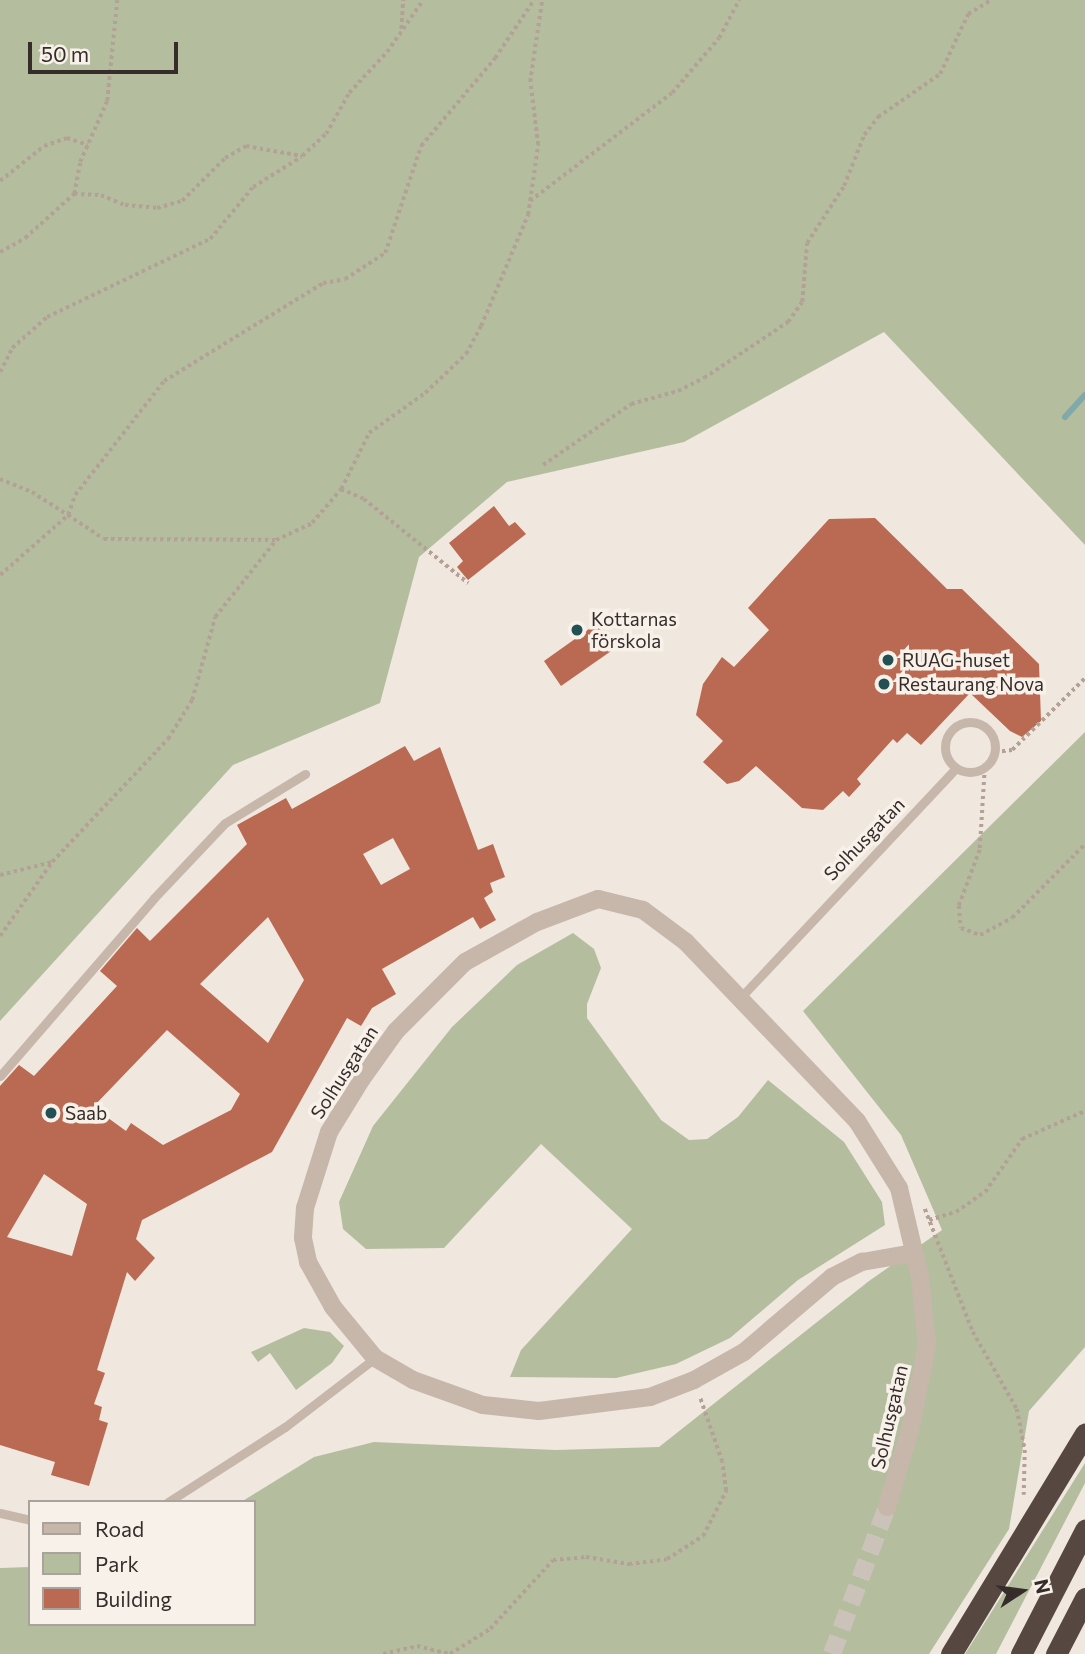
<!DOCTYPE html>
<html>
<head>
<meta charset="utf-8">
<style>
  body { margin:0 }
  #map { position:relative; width:1085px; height:1654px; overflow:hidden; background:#f0e7de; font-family:Commissioner,sans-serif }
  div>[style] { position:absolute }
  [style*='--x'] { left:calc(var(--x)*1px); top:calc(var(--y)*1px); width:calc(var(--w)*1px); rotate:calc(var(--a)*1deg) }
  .green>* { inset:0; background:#b4be9f }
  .stream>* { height:6px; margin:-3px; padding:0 3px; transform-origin:3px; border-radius:3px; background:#80aaaa }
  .building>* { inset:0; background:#ba6952 }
  .street-tunnel>* { height:18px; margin-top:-9px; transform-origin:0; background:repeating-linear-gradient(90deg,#cbc2ba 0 18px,transparent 0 27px) }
  .path>* { height:3.5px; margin-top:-1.75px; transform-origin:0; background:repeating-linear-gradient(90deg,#b3a195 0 3.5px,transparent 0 7px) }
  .lane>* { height:9px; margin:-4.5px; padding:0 4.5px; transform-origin:4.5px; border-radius:4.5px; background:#c7b7ab }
  .lane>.ring { margin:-4.5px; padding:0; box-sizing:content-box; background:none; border:9px solid #c7b7ab; border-radius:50% }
  .street>* { height:18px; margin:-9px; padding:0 9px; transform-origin:9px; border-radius:9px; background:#c7b7ab }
  .highway>* { height:21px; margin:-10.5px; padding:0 10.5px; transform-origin:10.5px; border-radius:10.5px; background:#564741 }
  .dots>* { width:19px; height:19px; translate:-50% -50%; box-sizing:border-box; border:4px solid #f8f1ea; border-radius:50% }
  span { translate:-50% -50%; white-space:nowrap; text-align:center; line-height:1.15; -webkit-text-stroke:7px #f8f1ea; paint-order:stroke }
  .poi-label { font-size:19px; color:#362d2a }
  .left { translate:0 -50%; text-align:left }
  .street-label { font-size:19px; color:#362d2a }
  .legend { position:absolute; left:28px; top:1500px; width:228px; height:126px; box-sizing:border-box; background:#f8f1ea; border:2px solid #aaa39d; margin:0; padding:9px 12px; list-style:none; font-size:21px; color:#362d2a }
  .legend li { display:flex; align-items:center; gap:14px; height:35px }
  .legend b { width:35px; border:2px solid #aaa39d }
  .north { position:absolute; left:987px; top:1556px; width:70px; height:70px; -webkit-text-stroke:5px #f8f1ea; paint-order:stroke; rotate:77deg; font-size:19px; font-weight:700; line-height:28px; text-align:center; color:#362d2a }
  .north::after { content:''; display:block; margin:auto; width:24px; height:32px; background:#362d2a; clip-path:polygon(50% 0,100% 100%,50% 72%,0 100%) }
  .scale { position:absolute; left:28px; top:42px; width:150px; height:32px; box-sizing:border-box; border:4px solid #362d2a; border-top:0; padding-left:9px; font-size:21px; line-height:24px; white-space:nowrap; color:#362d2a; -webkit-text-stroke:5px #f8f1ea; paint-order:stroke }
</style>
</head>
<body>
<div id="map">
  <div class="green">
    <div style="clip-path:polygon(0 0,1085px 0,1085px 545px,884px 332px,684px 442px,507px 482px,419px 557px,380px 703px,233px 765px,0 1021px)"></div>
    <div style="clip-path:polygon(1085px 732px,1085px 1347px,1029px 1411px,1009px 1529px,929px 1654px,0 1654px,0 1568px,30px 1567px,30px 1624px,254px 1624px,254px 1502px,241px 1502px,314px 1457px,374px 1442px,556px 1450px,659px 1447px,869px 1281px,942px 1230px,901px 1135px,803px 1011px)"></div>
    <div style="clip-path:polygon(573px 933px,594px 949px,601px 968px,587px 1004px,587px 1018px,661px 1120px,689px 1140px,707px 1139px,738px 1117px,768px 1080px,844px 1142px,882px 1202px,885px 1225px,798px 1280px,730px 1338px,676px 1364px,616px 1378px,510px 1377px,521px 1350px,632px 1229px,541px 1144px,444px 1248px,366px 1249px,343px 1229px,339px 1202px,373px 1126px,452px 1027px,517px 965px)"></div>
    <div style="clip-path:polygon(304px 1328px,330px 1332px,344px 1346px,332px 1363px,296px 1390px,270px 1353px,258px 1362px,251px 1352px)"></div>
    <div style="clip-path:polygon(1085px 1463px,1085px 1483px,996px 1654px,965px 1654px)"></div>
  </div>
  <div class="stream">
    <div style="--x:1065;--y:417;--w:30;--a:-48"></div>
  </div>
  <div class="building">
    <div style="clip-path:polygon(494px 506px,509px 526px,515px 522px,526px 534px,468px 580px,457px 567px,463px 561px,449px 543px)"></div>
    <div style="clip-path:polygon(875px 518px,947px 589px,962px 589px,1039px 664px,1041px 721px,1022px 737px,1010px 731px,970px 693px,921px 745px,907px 733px,897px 743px,893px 739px,857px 779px,861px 784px,849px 797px,843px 791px,823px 810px,802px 808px,756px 766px,739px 781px,727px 784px,703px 762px,723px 741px,696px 715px,703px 684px,722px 657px,734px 667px,769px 630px,748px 608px,829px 519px)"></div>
    <div style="clip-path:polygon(596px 624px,614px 649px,561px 686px,544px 661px)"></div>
    <div style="clip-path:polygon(evenodd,405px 746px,414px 761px,440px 747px,478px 850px,493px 844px,505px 877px,490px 883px,493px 892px,484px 898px,496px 920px,480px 929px,473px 917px,382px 969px,396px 994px,372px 1008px,361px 1026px,347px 1018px,272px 1152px,142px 1220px,136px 1239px,155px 1258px,135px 1281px,127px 1272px,97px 1370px,105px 1373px,94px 1404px,102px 1407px,99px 1420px,108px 1423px,89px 1486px,51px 1475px,55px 1462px,0 1445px,0 1086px,19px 1065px,34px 1076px,117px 986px,100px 971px,137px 928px,150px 941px,247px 844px,237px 825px,286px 798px,292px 809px,405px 746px,393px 838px,410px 869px,381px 885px,363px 854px,393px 838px,405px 746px,268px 917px,304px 980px,268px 1043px,200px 984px,268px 917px,405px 746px,167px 1030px,240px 1094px,231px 1110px,163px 1145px,131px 1123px,126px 1131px,93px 1107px,167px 1030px,405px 746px,44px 1174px,87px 1204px,72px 1256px,7px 1237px,44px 1174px)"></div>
  </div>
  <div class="street-tunnel">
    <div style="--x:832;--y:1654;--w:157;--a:-69.5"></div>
  </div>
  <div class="path">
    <div style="--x:401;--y:29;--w:29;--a:-86"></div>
    <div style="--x:0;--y:181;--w:56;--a:-38.5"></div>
    <div style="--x:44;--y:146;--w:24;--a:-19"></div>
    <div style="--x:67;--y:138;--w:22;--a:18"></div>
    <div style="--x:74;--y:194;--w:33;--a:-79"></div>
    <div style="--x:80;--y:162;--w:67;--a:-66.1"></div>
    <div style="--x:107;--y:101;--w:101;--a:-84.3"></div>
    <div style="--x:530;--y:201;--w:178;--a:-37.3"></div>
    <div style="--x:672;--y:93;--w:72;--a:-49.5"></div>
    <div style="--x:719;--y:38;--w:43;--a:-62.2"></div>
    <div style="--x:0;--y:252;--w:29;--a:-29"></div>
    <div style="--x:25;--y:238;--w:66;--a:-41.9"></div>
    <div style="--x:74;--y:194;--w:27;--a:2"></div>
    <div style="--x:101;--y:195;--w:26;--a:23"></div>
    <div style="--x:125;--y:205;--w:32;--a:5"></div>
    <div style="--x:157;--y:208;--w:26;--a:-16"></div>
    <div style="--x:182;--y:201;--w:61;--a:-45"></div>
    <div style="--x:225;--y:158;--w:24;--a:-30"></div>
    <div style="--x:246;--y:146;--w:57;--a:10.1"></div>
    <div style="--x:302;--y:156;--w:33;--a:-43"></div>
    <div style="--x:326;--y:134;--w:47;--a:-60.7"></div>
    <div style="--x:349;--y:93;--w:56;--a:-47.2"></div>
    <div style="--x:387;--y:52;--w:63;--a:-55.3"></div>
    <div style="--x:0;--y:372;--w:27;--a:-63"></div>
    <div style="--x:12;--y:348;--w:47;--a:-41.5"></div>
    <div style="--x:47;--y:317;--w:181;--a:-25.6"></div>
    <div style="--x:210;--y:239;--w:67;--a:-50.4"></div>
    <div style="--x:253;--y:187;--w:57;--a:-32"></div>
    <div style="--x:543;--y:465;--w:107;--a:-34.7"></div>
    <div style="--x:631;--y:404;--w:49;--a:-15.5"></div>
    <div style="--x:678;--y:391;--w:29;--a:-27"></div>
    <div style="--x:704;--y:378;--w:101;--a:-33.7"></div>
    <div style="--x:788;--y:322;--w:24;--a:-55"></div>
    <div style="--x:802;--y:302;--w:59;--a:-85.2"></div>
    <div style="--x:807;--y:243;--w:68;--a:-57"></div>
    <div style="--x:844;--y:186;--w:55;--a:-68.6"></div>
    <div style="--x:864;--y:135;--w:23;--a:-52"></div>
    <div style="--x:878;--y:117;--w:75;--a:-34.7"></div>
    <div style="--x:940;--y:74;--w:66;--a:-65"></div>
    <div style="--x:968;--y:14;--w:27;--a:-31"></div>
    <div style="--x:0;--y:479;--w:35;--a:22"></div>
    <div style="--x:32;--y:492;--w:43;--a:32.6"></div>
    <div style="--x:68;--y:515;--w:21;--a:-71"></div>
    <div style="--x:75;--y:495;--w:145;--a:-52"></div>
    <div style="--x:164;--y:381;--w:187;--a:-31.6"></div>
    <div style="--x:323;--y:283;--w:22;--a:-10"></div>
    <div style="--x:345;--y:279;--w:48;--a:-33"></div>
    <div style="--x:385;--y:253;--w:113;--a:-71.4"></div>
    <div style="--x:421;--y:146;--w:115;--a:-49.9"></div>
    <div style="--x:495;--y:58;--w:70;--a:-56.1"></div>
    <div style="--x:341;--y:489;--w:25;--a:23"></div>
    <div style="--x:364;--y:499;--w:134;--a:38.9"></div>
    <div style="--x:0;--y:575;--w:91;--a:-41.4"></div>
    <div style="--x:68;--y:515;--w:43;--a:33.7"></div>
    <div style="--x:104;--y:539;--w:172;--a:0.3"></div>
    <div style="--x:276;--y:540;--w:40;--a:-25"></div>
    <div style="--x:312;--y:523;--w:45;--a:-49.5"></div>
    <div style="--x:341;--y:489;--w:63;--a:-63.4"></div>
    <div style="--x:369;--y:433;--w:69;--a:-35.5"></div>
    <div style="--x:425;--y:393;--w:57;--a:-43.6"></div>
    <div style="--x:466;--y:354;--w:32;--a:-62"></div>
    <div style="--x:481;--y:326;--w:121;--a:-67.1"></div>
    <div style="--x:528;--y:215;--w:71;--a:-81.9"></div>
    <div style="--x:538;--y:145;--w:64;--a:-97.2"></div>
    <div style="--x:530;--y:82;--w:83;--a:-81.7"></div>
    <div style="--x:995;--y:752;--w:17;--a:-7"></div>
    <div style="--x:1012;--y:750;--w:103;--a:-44.6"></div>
    <div style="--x:985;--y:768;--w:82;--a:93.5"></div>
    <div style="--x:980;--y:850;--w:60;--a:110.6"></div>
    <div style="--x:959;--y:906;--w:22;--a:85"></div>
    <div style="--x:961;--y:928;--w:20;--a:20"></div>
    <div style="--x:980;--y:935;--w:36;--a:-28"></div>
    <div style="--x:1012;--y:918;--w:104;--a:-45.4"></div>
    <div style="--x:0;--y:875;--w:54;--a:-14"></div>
    <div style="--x:0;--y:936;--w:90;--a:-54.9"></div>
    <div style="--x:52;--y:862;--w:169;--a:-46.7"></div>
    <div style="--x:168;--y:739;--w:46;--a:-58.4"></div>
    <div style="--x:192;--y:700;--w:86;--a:-74.5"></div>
    <div style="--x:215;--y:617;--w:98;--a:-51.6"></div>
    <div style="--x:925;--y:1209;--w:132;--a:68.7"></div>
    <div style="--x:973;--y:1332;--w:89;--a:60.3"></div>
    <div style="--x:1017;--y:1409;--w:42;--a:79"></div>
    <div style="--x:1025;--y:1450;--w:45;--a:91.3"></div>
    <div style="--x:929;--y:1220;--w:28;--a:-17"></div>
    <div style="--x:956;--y:1212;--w:35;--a:-35"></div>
    <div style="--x:985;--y:1192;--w:65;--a:-55.1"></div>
    <div style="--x:1022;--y:1139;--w:69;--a:-24"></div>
    <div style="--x:383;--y:1654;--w:35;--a:-13"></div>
    <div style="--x:417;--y:1646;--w:32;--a:14"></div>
    <div style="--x:450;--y:1654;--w:47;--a:-32"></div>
    <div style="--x:490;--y:1629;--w:93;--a:-47.6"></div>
    <div style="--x:553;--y:1560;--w:33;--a:-5"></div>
    <div style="--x:586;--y:1557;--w:44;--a:9.2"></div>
    <div style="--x:629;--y:1564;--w:38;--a:-7"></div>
    <div style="--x:667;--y:1559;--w:43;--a:-32.6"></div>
    <div style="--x:703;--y:1536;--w:51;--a:-62.9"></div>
    <div style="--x:726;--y:1491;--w:29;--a:-98"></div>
    <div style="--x:722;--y:1462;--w:68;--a:-109"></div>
  </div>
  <div class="lane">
    <div class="ring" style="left:945px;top:722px;width:41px;height:41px"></div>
    <div style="--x:741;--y:997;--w:314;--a:-46.8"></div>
    <div style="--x:0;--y:1076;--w:235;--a:-49.1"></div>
    <div style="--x:154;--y:898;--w:103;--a:-46.6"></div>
    <div style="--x:225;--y:823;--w:94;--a:-31.5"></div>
    <div style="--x:168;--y:1502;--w:139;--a:-32.7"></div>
    <div style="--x:285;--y:1427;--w:113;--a:-37.5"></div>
    <div style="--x:0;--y:1513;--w:31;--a:13"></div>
  </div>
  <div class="street">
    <div style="--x:887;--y:1507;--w:80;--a:-73.4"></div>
    <div style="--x:910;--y:1430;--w:87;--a:-78.7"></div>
    <div style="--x:927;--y:1345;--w:68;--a:-95.9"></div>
    <div style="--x:920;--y:1277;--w:91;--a:-103.3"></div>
    <div style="--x:899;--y:1188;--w:79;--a:-122.1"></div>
    <div style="--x:857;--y:1121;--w:248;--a:-133.7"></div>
    <div style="--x:686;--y:942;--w:54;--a:-143.3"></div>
    <div style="--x:643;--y:910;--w:46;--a:-166.3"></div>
    <div style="--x:598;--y:899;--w:65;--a:159.3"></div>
    <div style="--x:537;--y:922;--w:82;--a:150.9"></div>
    <div style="--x:465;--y:962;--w:98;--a:135"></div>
    <div style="--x:396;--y:1031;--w:60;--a:125.5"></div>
    <div style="--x:361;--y:1080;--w:61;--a:121.6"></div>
    <div style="--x:329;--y:1132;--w:80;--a:107.5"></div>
    <div style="--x:305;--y:1208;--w:30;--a:94"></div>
    <div style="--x:303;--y:1238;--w:25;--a:78"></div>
    <div style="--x:308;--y:1262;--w:51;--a:60.9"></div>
    <div style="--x:333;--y:1307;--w:66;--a:50.5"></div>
    <div style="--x:375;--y:1358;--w:44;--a:30.1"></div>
    <div style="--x:413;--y:1380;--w:74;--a:19.7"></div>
    <div style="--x:483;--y:1405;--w:56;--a:6.1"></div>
    <div style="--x:539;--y:1411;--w:112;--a:-7.2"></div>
    <div style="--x:650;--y:1397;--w:47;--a:-21.1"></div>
    <div style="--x:694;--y:1380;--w:57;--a:-29.2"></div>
    <div style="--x:744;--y:1352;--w:116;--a:-40.4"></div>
    <div style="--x:832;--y:1277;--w:34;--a:-27"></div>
    <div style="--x:862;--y:1262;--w:53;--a:-9.8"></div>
  </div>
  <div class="highway">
    <div style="--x:951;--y:1654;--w:258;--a:-58.7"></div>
    <div style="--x:1021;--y:1654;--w:140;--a:-62.7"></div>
    <div style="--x:1056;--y:1654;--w:63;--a:-62.6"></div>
  </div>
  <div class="dots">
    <div style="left:577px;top:630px;background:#235153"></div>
    <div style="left:888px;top:660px;background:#235153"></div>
    <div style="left:884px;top:684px;background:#235153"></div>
    <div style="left:51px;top:1113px;background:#235153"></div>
  </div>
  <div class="poi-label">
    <span class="left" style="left:591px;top:630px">Kottarnas<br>förskola</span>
    <span class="left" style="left:902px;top:660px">RUAG-huset</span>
    <span class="left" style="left:898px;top:684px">Restaurang Nova</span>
    <span class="left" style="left:65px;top:1113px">Saab</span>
  </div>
  <div class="street-label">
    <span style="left:864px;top:839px;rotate:-46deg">Solhusgatan</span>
    <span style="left:344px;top:1072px;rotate:-57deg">Solhusgatan</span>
    <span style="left:889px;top:1417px;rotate:-77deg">Solhusgatan</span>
  </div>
  <ul class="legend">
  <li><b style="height:9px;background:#c7b7ab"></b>Road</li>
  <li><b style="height:19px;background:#b4be9f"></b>Park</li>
  <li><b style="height:19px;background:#ba6952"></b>Building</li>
  </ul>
  <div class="north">N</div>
  <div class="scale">50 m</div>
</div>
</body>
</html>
